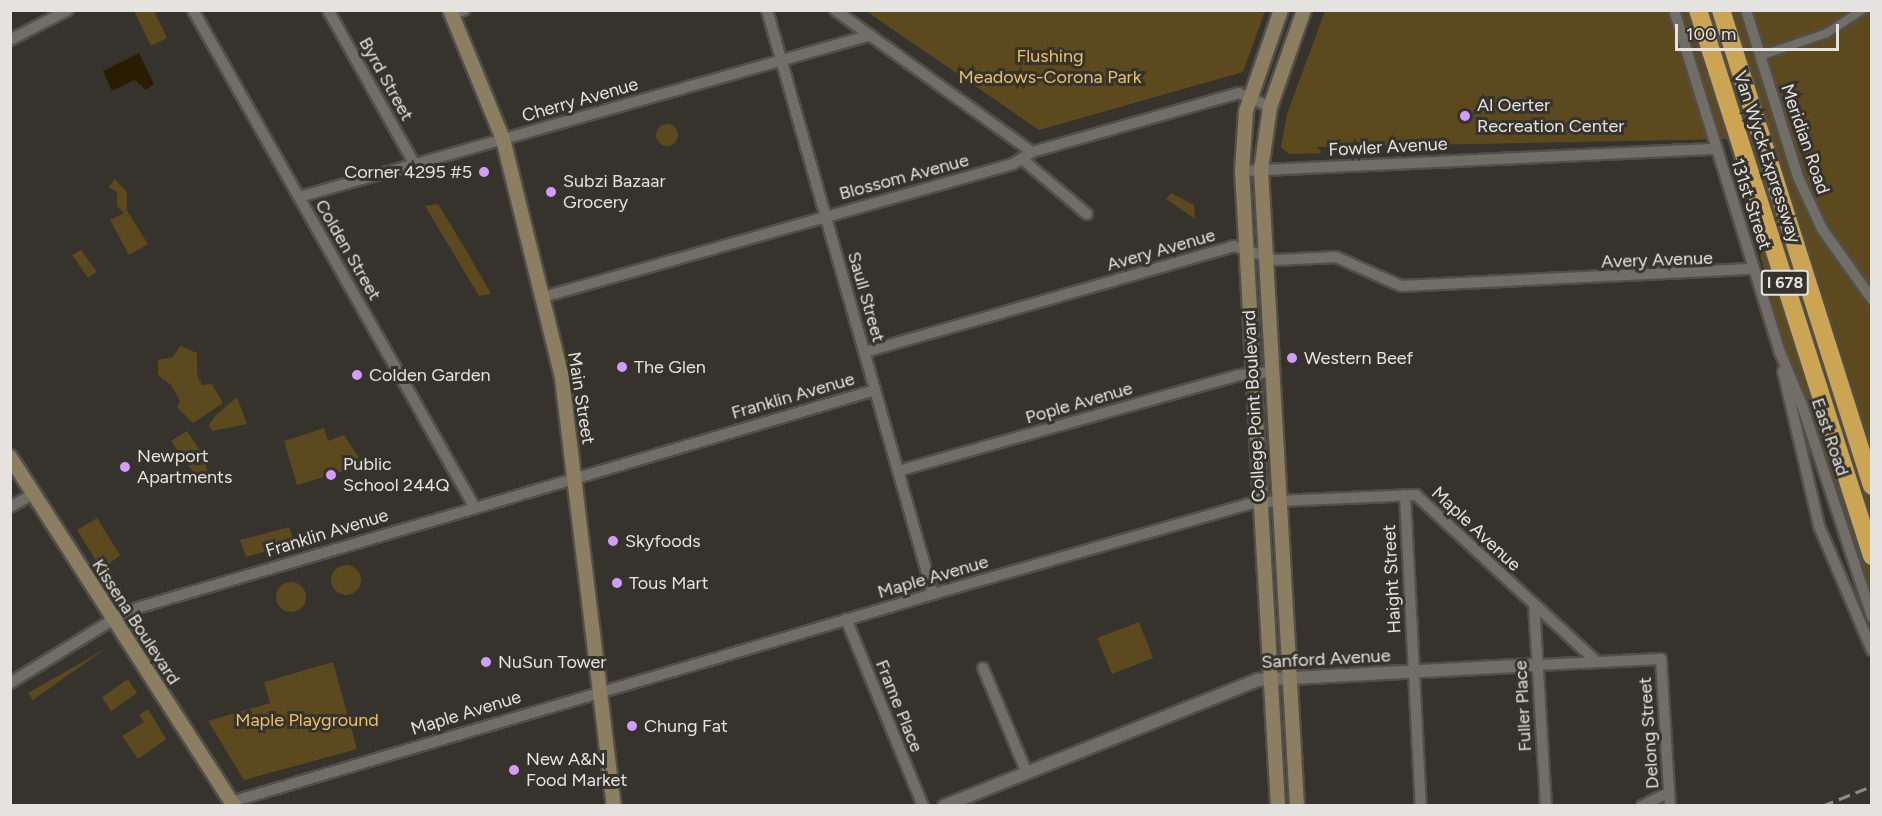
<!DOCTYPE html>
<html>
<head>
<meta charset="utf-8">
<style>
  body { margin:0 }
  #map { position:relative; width:1882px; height:816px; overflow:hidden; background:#36332d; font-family:Figtree,sans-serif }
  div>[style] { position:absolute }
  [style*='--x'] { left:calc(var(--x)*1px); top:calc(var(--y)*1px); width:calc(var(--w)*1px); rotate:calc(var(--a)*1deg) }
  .green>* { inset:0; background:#5c491e }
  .round { border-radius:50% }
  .water>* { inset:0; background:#2a1c00 }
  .stream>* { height:3px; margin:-1.5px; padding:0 1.5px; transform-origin:1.5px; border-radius:1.5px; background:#2a1c00 }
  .roads { filter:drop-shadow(2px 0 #524f4a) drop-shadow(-2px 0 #524f4a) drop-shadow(0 2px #524f4a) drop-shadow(0 -2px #524f4a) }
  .pedestrian>* { height:8px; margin:-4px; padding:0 4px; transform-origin:4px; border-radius:4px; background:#716e67 }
  .minor>* { height:10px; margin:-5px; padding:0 5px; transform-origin:5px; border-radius:5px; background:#716e67 }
  .tertiary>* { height:12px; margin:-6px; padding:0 6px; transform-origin:6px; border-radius:6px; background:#716e67 }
  .secondary>* { height:14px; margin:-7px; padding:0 7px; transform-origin:7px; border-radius:7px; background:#8c7e61 }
  .motorway>* { height:18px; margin:-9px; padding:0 9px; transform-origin:9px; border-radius:9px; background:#cca554 }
  .rail>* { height:3px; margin-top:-1.5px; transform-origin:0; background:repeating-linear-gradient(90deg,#8e8c87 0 12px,transparent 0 18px) }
  .dots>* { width:16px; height:16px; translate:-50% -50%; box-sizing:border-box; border:3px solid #36332d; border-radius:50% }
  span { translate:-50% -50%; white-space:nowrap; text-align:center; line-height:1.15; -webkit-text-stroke:6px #36332d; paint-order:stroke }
  .shield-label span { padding:2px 4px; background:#36332d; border:2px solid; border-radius:4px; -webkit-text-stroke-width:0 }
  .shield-label { font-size:16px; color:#e5e3df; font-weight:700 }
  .park-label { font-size:18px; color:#eac069 }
  .street-label { font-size:18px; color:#e5e3df }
  .poi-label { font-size:18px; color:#e5e3df }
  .left { translate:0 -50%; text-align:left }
  .right { translate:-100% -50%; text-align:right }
  .frame { position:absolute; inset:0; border:12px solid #e5e3df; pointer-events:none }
  .scale { position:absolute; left:1675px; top:24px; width:164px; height:27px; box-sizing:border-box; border:3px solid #e5e3df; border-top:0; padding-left:8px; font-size:18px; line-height:21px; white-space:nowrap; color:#e5e3df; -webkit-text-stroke:4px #36332d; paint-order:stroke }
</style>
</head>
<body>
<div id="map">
  <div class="green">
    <div style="clip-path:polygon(134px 11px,154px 11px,167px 38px,151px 46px)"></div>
    <div style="clip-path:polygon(866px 11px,1265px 11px,1243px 72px,1039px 130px)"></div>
    <div style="clip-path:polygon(1325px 11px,1871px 11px,1871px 600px,1783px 345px,1731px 139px,1317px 147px,1322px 153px,1289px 154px,1281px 147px,1287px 114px)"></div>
    <div class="round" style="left:656px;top:124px;width:22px;height:22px"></div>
    <div style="clip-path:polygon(115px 179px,127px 192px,127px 211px,148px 244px,129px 255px,110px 220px,124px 213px,117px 206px,117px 192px,108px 187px)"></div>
    <div style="clip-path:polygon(1171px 193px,1194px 205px,1195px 219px,1166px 199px)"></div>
    <div style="clip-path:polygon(438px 204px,469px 255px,491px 294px,479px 296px,425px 206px)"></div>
    <div style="clip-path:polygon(81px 250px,97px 272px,88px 278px,72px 255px)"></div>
    <div style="clip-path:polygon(180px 346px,197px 353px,197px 375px,202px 385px,212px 384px,223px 403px,193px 423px,177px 407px,180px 401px,171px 385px,158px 375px,158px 360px,173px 357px)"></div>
    <div style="clip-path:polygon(237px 397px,247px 424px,212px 431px,209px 425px,216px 415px)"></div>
    <div style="clip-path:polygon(324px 428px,328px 441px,344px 435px,364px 465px,297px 485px,284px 441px)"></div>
    <div style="clip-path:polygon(187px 431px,203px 455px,210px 480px,201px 483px,171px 441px)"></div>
    <div style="clip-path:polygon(97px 518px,120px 555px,102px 570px,77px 530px)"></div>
    <div style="clip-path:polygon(289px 527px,294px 543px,246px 557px,240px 540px)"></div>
    <div class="round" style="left:331px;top:565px;width:30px;height:30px"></div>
    <div class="round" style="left:276px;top:582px;width:30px;height:30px"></div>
    <div style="clip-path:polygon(1139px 622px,1153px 658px,1112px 674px,1097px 638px)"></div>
    <div style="clip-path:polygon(105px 649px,33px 700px,28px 693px)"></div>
    <div style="clip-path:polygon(333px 662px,357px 749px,244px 780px,208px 721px,270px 703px,264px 682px)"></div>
    <div style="clip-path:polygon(128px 679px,137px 693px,111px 711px,102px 697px)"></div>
    <div style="clip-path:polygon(148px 709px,166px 739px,138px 759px,122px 736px,144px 722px,139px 715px)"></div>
  </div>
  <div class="water">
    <div style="clip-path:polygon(139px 53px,154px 84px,146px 90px,135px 80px,112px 91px,103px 71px)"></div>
  </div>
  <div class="stream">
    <div style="--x:956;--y:10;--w:31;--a:0"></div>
  </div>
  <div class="roads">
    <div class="pedestrian">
      <div style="--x:1760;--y:56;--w:71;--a:-18.9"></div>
      <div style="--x:1827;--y:33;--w:42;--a:-33.3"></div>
    </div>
    <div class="minor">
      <div style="--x:193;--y:10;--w:570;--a:60.47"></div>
      <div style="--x:328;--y:10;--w:178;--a:60.7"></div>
      <div style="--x:767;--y:10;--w:607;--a:74.13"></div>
      <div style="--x:835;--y:10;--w:243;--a:35.8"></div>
      <div style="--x:1674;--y:10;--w:358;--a:72.8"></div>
      <div style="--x:1780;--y:352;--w:57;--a:67.5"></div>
      <div style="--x:1802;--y:405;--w:223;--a:71.7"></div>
      <div style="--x:1746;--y:10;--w:175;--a:72.7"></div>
      <div style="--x:1798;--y:177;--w:57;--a:65.2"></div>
      <div style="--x:1822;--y:229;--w:86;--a:54.5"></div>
      <div style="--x:451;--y:14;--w:14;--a:-17"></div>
      <div style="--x:10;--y:40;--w:65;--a:-27.3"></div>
      <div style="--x:1022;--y:159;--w:85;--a:40.2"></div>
      <div style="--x:1242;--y:171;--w:475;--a:-2.7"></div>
      <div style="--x:299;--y:197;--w:594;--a:-15.81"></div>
      <div style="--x:543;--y:297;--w:488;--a:-15.8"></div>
      <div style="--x:1013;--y:164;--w:22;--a:-32"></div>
      <div style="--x:1032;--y:152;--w:215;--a:-15.9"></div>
      <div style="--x:1239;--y:93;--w:34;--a:24"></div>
      <div style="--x:865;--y:352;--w:384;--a:-16"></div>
      <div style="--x:1234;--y:246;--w:44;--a:18.4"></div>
      <div style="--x:1276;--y:260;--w:60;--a:-2.9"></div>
      <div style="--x:1336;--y:257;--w:71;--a:24"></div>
      <div style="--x:1401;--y:286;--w:353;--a:-2.8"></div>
      <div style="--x:1783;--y:371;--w:159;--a:76.9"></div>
      <div style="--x:1819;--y:526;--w:135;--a:66.9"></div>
      <div style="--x:898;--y:471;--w:355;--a:-15.7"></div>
      <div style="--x:1240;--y:375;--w:31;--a:-6"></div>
      <div style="--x:1405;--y:495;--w:311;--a:87.1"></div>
      <div style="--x:10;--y:507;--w:26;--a:-29"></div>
      <div style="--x:1534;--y:604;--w:202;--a:86.6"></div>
      <div style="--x:846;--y:619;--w:202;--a:67.6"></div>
      <div style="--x:1537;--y:665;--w:124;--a:-2.8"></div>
      <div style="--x:1661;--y:659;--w:147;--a:86.5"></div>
      <div style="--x:983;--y:668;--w:114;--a:67.3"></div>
      <div style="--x:10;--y:683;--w:137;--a:-31.6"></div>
      <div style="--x:127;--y:611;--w:780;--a:-16.46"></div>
      <div style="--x:231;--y:802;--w:732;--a:-16.5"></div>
      <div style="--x:933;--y:594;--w:328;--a:-15.9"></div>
      <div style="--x:1248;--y:504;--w:29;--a:-6"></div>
      <div style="--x:1277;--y:501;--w:139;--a:-2.5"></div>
      <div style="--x:1416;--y:495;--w:246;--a:42.7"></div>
      <div style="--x:1642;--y:806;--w:30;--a:-27"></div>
    </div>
    <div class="tertiary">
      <div style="--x:944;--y:806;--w:337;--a:-21.9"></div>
      <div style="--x:1257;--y:680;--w:280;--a:-3.1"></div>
    </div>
    <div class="secondary">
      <div style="--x:450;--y:10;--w:139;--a:67.7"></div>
      <div style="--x:503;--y:139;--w:246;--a:76.1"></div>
      <div style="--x:562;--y:378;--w:431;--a:83.1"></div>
      <div style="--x:10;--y:457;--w:415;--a:57.3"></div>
      <div style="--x:1278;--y:806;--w:636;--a:-93.24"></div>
      <div style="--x:1242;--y:171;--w:60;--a:-86.2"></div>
      <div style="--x:1246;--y:111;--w:107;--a:-70.9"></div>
      <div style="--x:1297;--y:806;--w:637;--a:-93.24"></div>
      <div style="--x:1261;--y:170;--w:64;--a:-81.9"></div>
      <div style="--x:1270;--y:107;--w:103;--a:-70.7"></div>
    </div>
    <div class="motorway">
      <div style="--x:1698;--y:10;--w:573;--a:72.32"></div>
      <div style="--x:1721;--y:10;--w:499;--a:72.4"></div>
    </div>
  </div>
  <div class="rail">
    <div style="--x:1822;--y:806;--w:54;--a:-21.8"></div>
  </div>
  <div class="dots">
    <div style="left:1465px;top:116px;background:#d39cfc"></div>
    <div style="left:484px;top:172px;background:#d39cfc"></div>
    <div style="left:551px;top:192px;background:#d39cfc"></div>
    <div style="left:1292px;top:358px;background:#d39cfc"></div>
    <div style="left:622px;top:367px;background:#d39cfc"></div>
    <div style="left:357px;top:375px;background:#d39cfc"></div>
    <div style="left:125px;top:467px;background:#d39cfc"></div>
    <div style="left:331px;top:475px;background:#d39cfc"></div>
    <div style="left:613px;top:541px;background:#d39cfc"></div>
    <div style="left:617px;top:583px;background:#d39cfc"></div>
    <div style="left:486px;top:662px;background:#d39cfc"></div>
    <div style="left:632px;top:726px;background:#d39cfc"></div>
    <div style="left:514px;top:770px;background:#d39cfc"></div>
  </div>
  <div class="shield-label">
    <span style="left:1785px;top:283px">I 678</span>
  </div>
  <div class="park-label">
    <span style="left:1050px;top:67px">Flushing<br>Meadows-Corona Park</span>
    <span style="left:307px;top:720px">Maple Playground</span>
  </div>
  <div class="street-label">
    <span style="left:386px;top:79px;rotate:61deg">Byrd Street</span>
    <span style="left:580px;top:100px;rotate:-16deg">Cherry Avenue</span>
    <span style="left:1805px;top:139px;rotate:71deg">Meridian Road</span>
    <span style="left:1388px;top:147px;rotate:-3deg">Fowler Avenue</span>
    <span style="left:1767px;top:157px;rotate:72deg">Van Wyck Expressway</span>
    <span style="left:904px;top:177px;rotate:-15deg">Blossom Avenue</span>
    <span style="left:1751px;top:204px;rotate:72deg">131st Street</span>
    <span style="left:348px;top:250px;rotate:60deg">Colden Street</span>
    <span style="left:1161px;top:250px;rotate:-16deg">Avery Avenue</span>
    <span style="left:1657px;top:260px;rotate:-2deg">Avery Avenue</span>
    <span style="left:866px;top:297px;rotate:74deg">Saull Street</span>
    <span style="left:793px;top:396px;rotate:-16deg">Franklin Avenue</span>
    <span style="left:581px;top:398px;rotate:81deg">Main Street</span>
    <span style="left:1079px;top:403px;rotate:-16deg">Pople Avenue</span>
    <span style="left:1254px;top:406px;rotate:-93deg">College Point Boulevard</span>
    <span style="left:1830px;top:437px;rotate:71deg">East Road</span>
    <span style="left:1476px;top:529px;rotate:43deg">Maple Avenue</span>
    <span style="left:327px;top:533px;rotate:-17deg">Franklin Avenue</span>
    <span style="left:933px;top:577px;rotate:-16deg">Maple Avenue</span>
    <span style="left:1392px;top:579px;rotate:-93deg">Haight Street</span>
    <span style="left:136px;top:622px;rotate:57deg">Kissena Boulevard</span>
    <span style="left:1326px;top:659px;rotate:-3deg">Sanford Avenue</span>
    <span style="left:899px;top:706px;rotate:68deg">Frame Place</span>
    <span style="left:1523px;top:706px;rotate:-93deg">Fuller Place</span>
    <span style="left:466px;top:713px;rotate:-17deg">Maple Avenue</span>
    <span style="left:1649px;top:733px;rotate:-94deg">Delong Street</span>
  </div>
  <div class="poi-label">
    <span class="left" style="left:1477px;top:116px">Al Oerter<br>Recreation Center</span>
    <span class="right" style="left:472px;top:172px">Corner 4295 #5</span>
    <span class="left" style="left:563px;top:192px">Subzi Bazaar<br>Grocery</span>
    <span class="left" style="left:1304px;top:358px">Western Beef</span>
    <span class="left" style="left:634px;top:367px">The Glen</span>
    <span class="left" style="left:369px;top:375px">Colden Garden</span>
    <span class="left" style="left:137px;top:467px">Newport<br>Apartments</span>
    <span class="left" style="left:343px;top:475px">Public<br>School 244Q</span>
    <span class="left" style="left:625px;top:541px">Skyfoods</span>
    <span class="left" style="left:629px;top:583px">Tous Mart</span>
    <span class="left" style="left:498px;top:662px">NuSun Tower</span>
    <span class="left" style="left:644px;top:726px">Chung Fat</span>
    <span class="left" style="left:526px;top:770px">New A&amp;N<br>Food Market</span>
  </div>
  <div class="frame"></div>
  <div class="scale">100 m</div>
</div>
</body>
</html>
